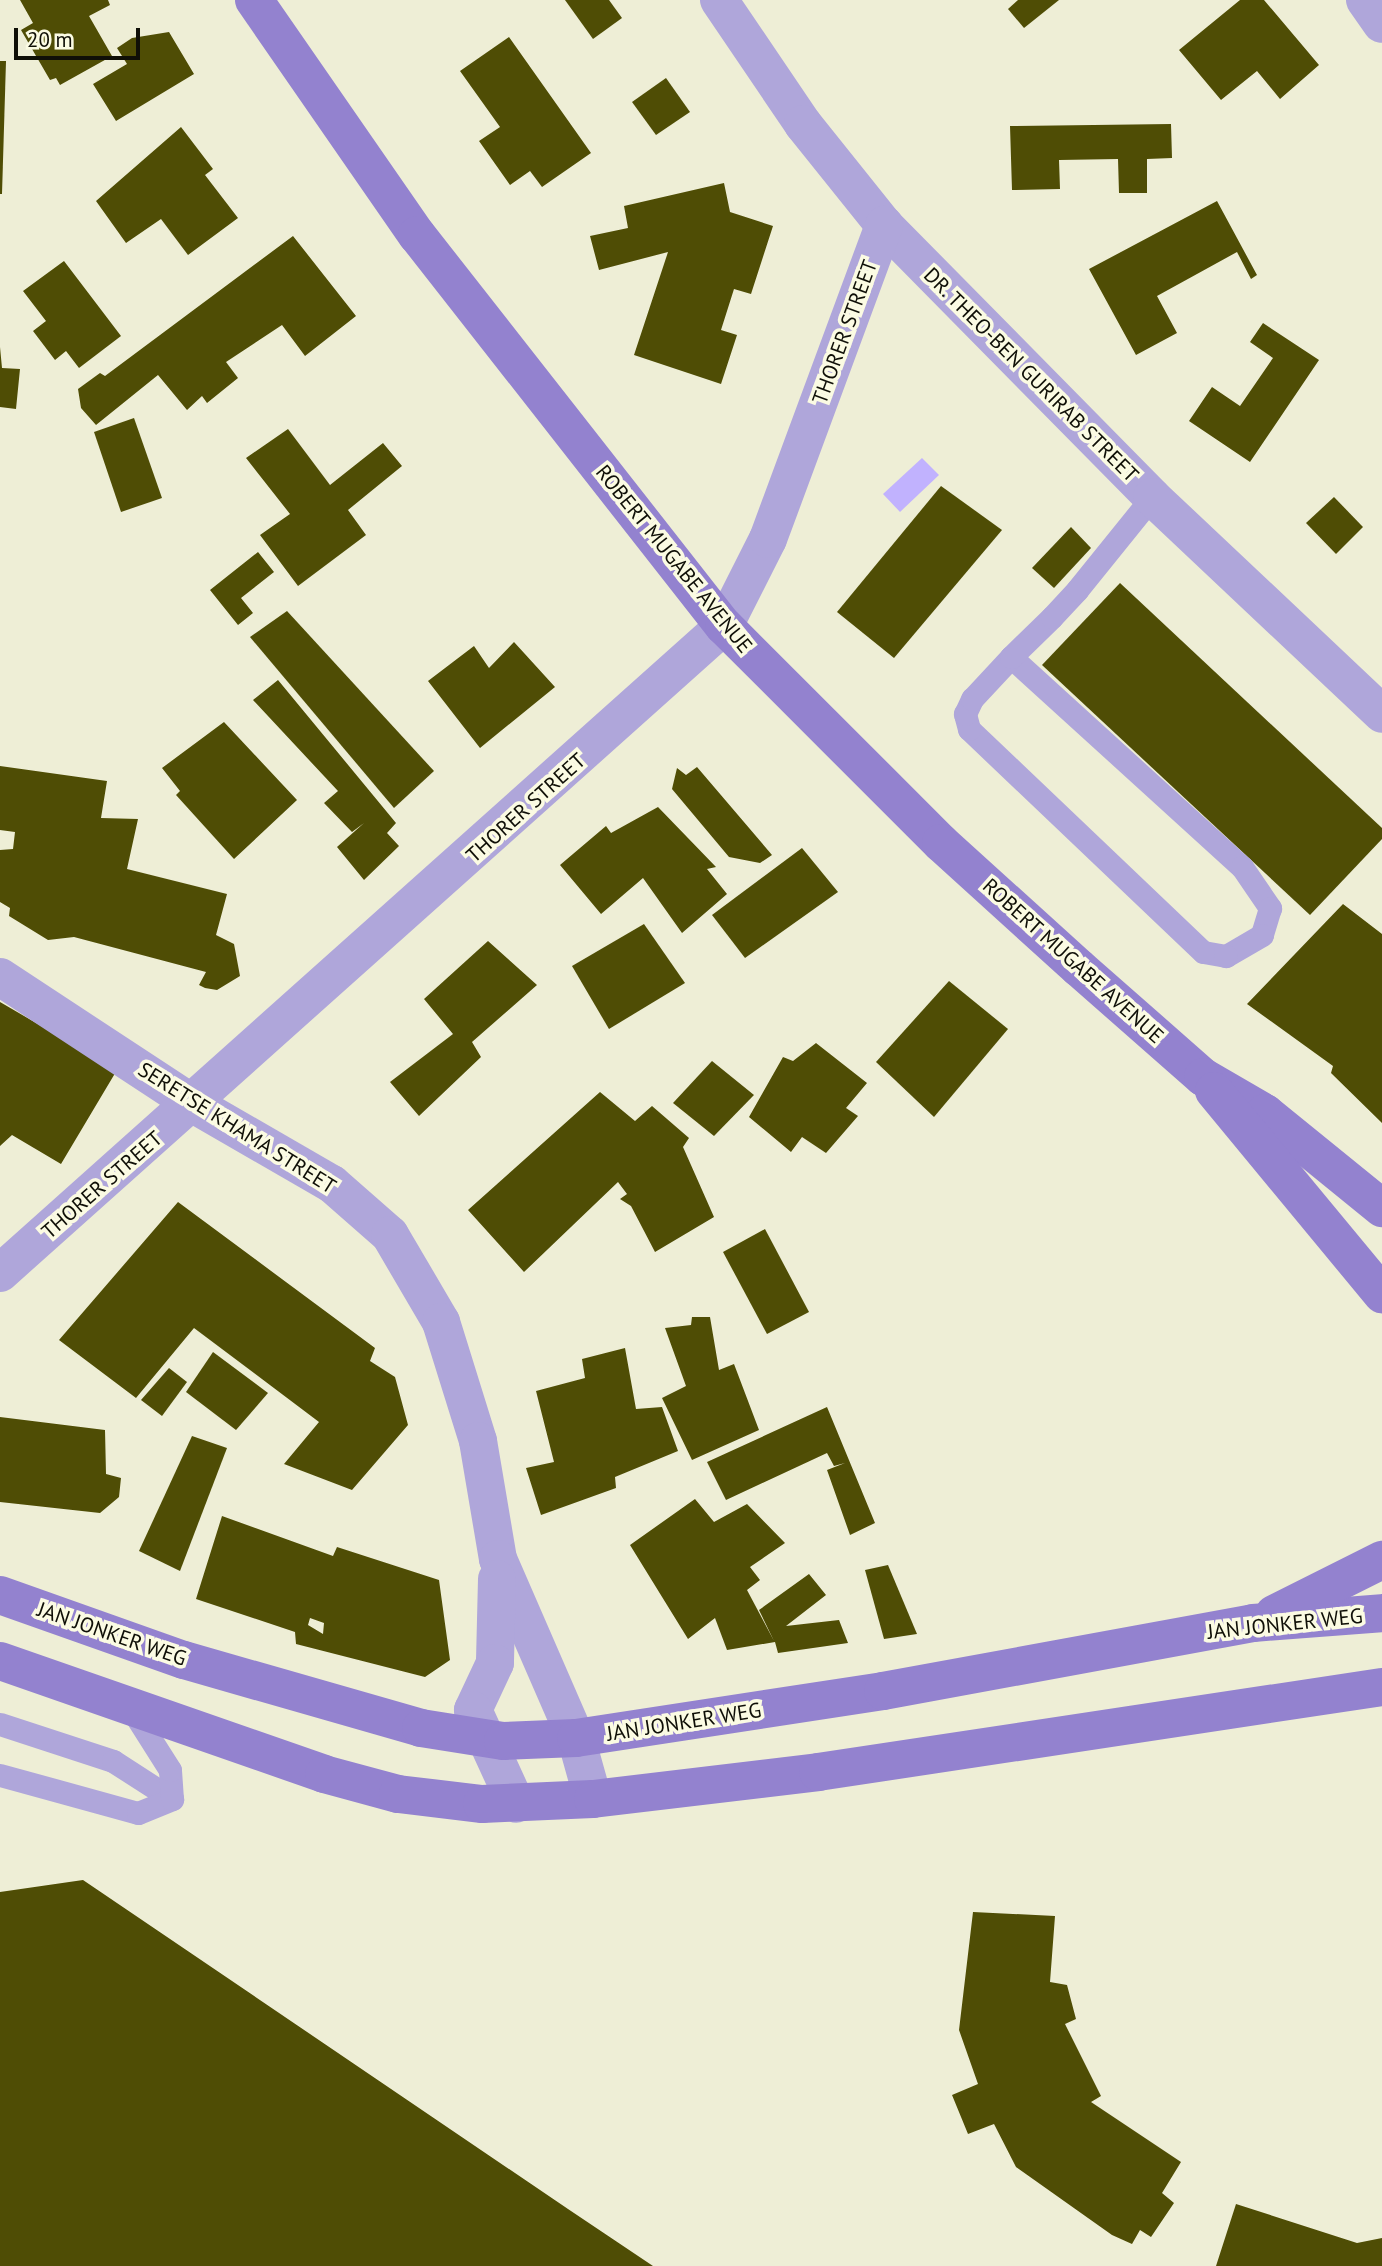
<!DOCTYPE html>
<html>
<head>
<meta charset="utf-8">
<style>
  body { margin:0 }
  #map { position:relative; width:1382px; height:2266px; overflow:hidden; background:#eeeed6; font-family:"PT Sans",sans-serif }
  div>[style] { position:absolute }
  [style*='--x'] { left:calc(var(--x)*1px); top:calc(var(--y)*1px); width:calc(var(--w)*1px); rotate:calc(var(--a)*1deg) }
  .water>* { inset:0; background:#c1b2fe }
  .building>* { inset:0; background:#4f4d05 }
  .lane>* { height:23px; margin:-11.5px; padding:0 11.5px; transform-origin:11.5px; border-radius:11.5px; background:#afa6da }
  .street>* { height:38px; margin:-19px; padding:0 19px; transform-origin:19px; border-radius:19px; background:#afa6da }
  .secondary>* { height:38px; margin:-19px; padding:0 19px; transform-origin:19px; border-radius:19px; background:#9382cf }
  span { translate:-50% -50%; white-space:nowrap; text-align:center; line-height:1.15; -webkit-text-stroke:7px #fbfbe3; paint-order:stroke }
  .street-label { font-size:21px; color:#0f0f07 }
  .scale { position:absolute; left:14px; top:28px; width:126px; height:32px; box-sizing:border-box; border:4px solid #0f0f07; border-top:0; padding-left:9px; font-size:21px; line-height:24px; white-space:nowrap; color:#0f0f07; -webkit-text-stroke:5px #fbfbe3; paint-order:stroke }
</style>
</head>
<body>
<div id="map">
  <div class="water">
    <div style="clip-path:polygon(922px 458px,939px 475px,900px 512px,883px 494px)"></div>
  </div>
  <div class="building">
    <div style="clip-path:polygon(20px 0,108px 0,110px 5px,89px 16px,112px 56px,60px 85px,56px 78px,50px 80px,21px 30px,33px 23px)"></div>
    <div style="clip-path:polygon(565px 0,609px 0,622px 18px,593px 39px)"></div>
    <div style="clip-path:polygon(1018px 0,1059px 0,1024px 28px,1008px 9px)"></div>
    <div style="clip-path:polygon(1240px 0,1264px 0,1319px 65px,1280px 99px,1257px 71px,1221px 100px,1179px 50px)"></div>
    <div style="clip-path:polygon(169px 32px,194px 74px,116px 121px,93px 84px,127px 64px,117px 48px,132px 38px)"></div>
    <div style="clip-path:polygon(509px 37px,591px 153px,542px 187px,530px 171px,510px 185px,479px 141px,500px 127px,460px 71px)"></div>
    <div style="clip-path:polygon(0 61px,6px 61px,2px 194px,0 194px)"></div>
    <div style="clip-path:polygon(666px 78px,690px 112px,656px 135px,632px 102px)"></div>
    <div style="clip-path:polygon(1171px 124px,1172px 158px,1147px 159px,1147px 193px,1119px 193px,1118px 159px,1059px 160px,1060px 189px,1012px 190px,1010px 126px)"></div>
    <div style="clip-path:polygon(181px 127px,213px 169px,205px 175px,238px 218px,188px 255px,161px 219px,126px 243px,96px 201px)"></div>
    <div style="clip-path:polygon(724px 183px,730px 212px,773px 226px,751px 294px,734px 289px,721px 330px,737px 335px,721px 384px,634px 355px,668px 252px,599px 270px,590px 236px,628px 228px,624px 206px)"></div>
    <div style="clip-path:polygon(1217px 201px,1257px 275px,1251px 279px,1237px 252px,1157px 296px,1177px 333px,1136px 355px,1089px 269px)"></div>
    <div style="clip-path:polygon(293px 236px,356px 316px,305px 356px,282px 325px,226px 362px,238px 378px,207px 403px,202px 396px,187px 410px,158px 375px,96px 425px,81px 408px,78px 389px,100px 373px,105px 376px)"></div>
    <div style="clip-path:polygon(64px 261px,121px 336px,79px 368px,66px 351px,55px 360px,33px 331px,46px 321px,23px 291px)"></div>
    <div style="clip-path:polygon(1263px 323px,1319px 360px,1250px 462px,1189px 421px,1212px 387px,1240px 406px,1273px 358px,1250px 342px)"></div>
    <div style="clip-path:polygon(0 347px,2px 368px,20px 369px,16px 409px,0 407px)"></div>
    <div style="clip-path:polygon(134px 418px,162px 498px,121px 512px,94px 432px)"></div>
    <div style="clip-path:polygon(288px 429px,330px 485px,383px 443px,402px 466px,348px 510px,366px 535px,298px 586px,260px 535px,290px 514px,246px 458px)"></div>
    <div style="clip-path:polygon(941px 486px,1002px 530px,894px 658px,837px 612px)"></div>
    <div style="clip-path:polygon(1334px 497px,1363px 527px,1336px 554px,1306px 523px)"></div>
    <div style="clip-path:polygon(1071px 527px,1091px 548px,1054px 588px,1032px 568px)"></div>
    <div style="clip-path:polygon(258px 552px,274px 572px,241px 598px,253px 613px,238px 625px,210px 590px)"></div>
    <div style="clip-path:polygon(1120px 583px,1382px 828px,1382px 839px,1310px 915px,1042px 665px)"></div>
    <div style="clip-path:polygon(287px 611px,434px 771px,394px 808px,250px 637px)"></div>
    <div style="clip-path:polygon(514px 642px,555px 687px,480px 748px,428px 681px,474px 646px,489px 668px)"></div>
    <div style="clip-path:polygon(278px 680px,396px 823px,387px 833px,399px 846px,364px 880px,337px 847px,364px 823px,352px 832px,324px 803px,338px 791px,253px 700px)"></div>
    <div style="clip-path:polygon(224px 722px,297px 800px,234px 859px,176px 795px,180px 791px,162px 768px)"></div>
    <div style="clip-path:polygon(0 766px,107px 781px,101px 818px,138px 819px,127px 869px,227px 894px,216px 935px,234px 944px,240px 976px,217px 990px,205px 988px,199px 985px,206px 972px,74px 937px,48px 940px,9px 916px,10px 908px,0 902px,0 850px,13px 849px,15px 832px,0 830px)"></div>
    <div style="clip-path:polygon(697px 767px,772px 855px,760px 863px,729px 857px,672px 789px,677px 768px,686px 775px)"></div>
    <div style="clip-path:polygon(658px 807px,716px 867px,707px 869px,727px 894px,682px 933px,643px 878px,601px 914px,560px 865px,606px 826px,611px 833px)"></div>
    <div style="clip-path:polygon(802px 848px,838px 892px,745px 958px,712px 915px)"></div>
    <div style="clip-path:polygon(1343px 904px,1382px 934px,1382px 1123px,1331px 1073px,1333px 1066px,1247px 1004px)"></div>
    <div style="clip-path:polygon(644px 924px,685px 983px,609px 1029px,572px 966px)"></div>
    <div style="clip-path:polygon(488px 941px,537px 985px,472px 1042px,481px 1057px,419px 1116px,390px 1082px,453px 1034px,424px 999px)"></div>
    <div style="clip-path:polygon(949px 981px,1008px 1029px,934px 1117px,876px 1062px)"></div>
    <div style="clip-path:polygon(0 1002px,117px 1070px,61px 1164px,12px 1135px,0 1146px)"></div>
    <div style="clip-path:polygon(816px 1043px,867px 1083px,846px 1108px,858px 1116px,826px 1153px,802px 1137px,791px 1152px,749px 1117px,783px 1057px,793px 1061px)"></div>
    <div style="clip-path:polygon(712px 1061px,754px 1095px,714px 1136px,673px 1103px)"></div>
    <div style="clip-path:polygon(600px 1092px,635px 1121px,652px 1106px,689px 1138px,683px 1147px,714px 1217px,655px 1252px,631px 1206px,620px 1199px,627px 1194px,618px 1182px,524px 1272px,468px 1210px)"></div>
    <div style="clip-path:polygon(178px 1202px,375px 1348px,370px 1361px,395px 1377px,408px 1425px,352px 1490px,284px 1464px,319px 1422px,194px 1328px,136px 1398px,59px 1340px)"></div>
    <div style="clip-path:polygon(765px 1229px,809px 1312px,767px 1334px,723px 1252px)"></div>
    <div style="clip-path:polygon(692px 1317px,710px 1317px,719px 1370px,734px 1364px,759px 1430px,692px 1460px,662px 1398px,686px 1386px,665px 1328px,691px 1325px)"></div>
    <div style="clip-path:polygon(625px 1348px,636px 1409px,662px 1407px,678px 1451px,615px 1477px,616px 1488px,541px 1515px,526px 1468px,554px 1462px,536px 1391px,585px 1378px,582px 1359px)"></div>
    <div style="clip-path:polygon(213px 1352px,268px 1393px,236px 1430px,186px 1392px)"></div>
    <div style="clip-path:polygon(169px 1368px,187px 1382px,162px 1416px,141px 1400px)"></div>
    <div style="clip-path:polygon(827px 1407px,875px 1523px,850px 1535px,827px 1470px,845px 1463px,834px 1466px,827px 1453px,726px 1500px,707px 1462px)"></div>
    <div style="clip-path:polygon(0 1417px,105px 1430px,106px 1474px,121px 1478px,119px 1497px,100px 1513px,0 1502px)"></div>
    <div style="clip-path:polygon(192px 1436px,227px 1448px,180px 1571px,139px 1551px)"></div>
    <div style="clip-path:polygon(695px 1499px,714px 1522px,747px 1504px,785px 1543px,750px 1567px,760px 1580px,747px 1590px,774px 1641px,759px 1610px,809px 1574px,826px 1595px,786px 1626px,839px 1620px,848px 1643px,778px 1653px,775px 1642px,727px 1650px,715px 1618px,688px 1639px,630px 1545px)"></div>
    <div style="clip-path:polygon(evenodd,222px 1516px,333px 1556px,337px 1547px,439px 1580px,450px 1660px,425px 1677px,296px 1644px,295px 1632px,196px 1599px,222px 1516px,310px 1618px,324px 1623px,323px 1634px,308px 1625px,310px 1618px)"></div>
    <div style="clip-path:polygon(888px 1565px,917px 1634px,884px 1639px,865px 1570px)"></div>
    <div style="clip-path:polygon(83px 1880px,568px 2209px,653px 2266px,0 2266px,0 1892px)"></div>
    <div style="clip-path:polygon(973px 1912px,1055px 1916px,1050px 1982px,1067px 1985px,1076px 2019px,1065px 2024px,1101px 2096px,1091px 2102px,1181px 2162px,1162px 2193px,1174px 2203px,1151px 2237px,1140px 2230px,1132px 2244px,1112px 2235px,1016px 2167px,994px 2124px,968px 2134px,952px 2095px,978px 2084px,959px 2030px)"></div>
    <div style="clip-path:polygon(1236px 2204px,1357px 2243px,1382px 2238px,1382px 2266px,1216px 2266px)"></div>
  </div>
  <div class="lane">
    <div style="--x:1011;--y:657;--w:312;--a:42.3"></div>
    <div style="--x:1242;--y:867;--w:50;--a:55.7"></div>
    <div style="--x:1270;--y:908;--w:28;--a:107"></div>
    <div style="--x:1262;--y:935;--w:42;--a:149.7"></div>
    <div style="--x:1226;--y:956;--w:23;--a:-170"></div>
    <div style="--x:1203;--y:952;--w:323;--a:-136.4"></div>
    <div style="--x:969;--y:729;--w:16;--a:-105"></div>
    <div style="--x:965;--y:714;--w:17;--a:-65"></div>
    <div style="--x:972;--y:699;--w:57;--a:-47.1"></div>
    <div style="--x:1011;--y:657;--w:57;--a:-44.3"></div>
    <div style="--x:1052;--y:617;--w:37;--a:-47"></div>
    <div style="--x:1077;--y:590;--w:119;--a:-51.1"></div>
    <div style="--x:0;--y:1724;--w:119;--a:18.1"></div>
    <div style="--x:113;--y:1761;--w:70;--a:32.8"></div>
    <div style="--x:0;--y:1775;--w:143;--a:15.4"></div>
    <div style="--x:138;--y:1813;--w:37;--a:-22"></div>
    <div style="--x:172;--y:1799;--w:29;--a:-94"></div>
    <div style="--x:170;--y:1770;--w:75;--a:-122.4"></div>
  </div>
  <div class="street">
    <div style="--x:719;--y:0;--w:150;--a:55.9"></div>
    <div style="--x:803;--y:124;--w:129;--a:51.3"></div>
    <div style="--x:884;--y:225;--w:382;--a:45.4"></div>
    <div style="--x:1152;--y:497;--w:316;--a:43.3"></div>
    <div style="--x:1365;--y:0;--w:29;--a:55"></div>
    <div style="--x:0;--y:977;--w:233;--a:33.3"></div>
    <div style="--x:195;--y:1105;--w:158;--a:30"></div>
    <div style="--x:332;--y:1184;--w:77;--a:41.3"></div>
    <div style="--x:390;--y:1235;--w:101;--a:59.6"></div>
    <div style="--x:441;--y:1322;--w:125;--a:72.7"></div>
    <div style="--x:478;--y:1441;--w:120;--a:80.4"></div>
    <div style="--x:498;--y:1559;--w:195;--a:66.5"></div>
    <div style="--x:576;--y:1738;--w:63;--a:74.4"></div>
    <div style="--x:0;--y:1273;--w:971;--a:-41.79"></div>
    <div style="--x:724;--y:626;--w:97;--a:-63.2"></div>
    <div style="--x:768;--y:539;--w:335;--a:-69.7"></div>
    <div style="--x:497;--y:1579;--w:84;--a:91.4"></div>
    <div style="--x:495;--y:1663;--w:52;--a:115.1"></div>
    <div style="--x:473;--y:1710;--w:103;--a:65.4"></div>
  </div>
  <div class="secondary">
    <div style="--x:254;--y:0;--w:286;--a:55.3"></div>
    <div style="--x:417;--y:235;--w:497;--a:51.9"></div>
    <div style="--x:724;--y:626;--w:307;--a:45"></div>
    <div style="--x:941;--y:843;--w:186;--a:42.2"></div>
    <div style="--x:1079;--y:968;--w:165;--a:41.3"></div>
    <div style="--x:1203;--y:1077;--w:72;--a:30.1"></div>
    <div style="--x:1265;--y:1113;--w:151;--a:39.1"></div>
    <div style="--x:1214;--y:1091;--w:264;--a:50.4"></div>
    <div style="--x:0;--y:1595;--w:195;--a:19.5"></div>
    <div style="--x:184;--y:1660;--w:247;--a:16"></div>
    <div style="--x:421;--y:1728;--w:83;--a:9"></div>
    <div style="--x:503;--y:1741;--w:73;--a:-2.4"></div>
    <div style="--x:576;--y:1738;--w:311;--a:-8.7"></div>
    <div style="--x:883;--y:1691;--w:376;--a:-10.4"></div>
    <div style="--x:1253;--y:1623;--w:129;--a:-4.4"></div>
    <div style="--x:1274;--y:1614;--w:121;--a:-26.6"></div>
    <div style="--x:0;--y:1661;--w:343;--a:19.2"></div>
    <div style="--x:324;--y:1774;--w:77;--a:15.1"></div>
    <div style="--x:398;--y:1794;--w:85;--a:6.8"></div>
    <div style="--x:482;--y:1804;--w:111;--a:-2.6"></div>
    <div style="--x:593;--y:1799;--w:227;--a:-6.8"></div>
    <div style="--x:818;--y:1772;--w:570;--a:-8.57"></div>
  </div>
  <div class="street-label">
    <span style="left:845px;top:332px;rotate:-70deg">THORER STREET</span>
    <span style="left:1031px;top:375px;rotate:45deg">DR. THEO-BEN GURIRAB STREET</span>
    <span style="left:674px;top:559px;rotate:51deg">ROBERT MUGABE AVENUE</span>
    <span style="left:526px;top:808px;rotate:-42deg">THORER STREET</span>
    <span style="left:1073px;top:961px;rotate:42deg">ROBERT MUGABE AVENUE</span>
    <span style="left:237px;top:1128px;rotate:32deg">SERETSE KHAMA STREET</span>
    <span style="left:102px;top:1185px;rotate:-41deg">THORER STREET</span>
    <span style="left:1285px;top:1624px;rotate:-6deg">JAN JONKER WEG</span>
    <span style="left:112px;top:1634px;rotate:19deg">JAN JONKER WEG</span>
    <span style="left:684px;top:1722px;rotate:-9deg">JAN JONKER WEG</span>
  </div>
  <div class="scale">20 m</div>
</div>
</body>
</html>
